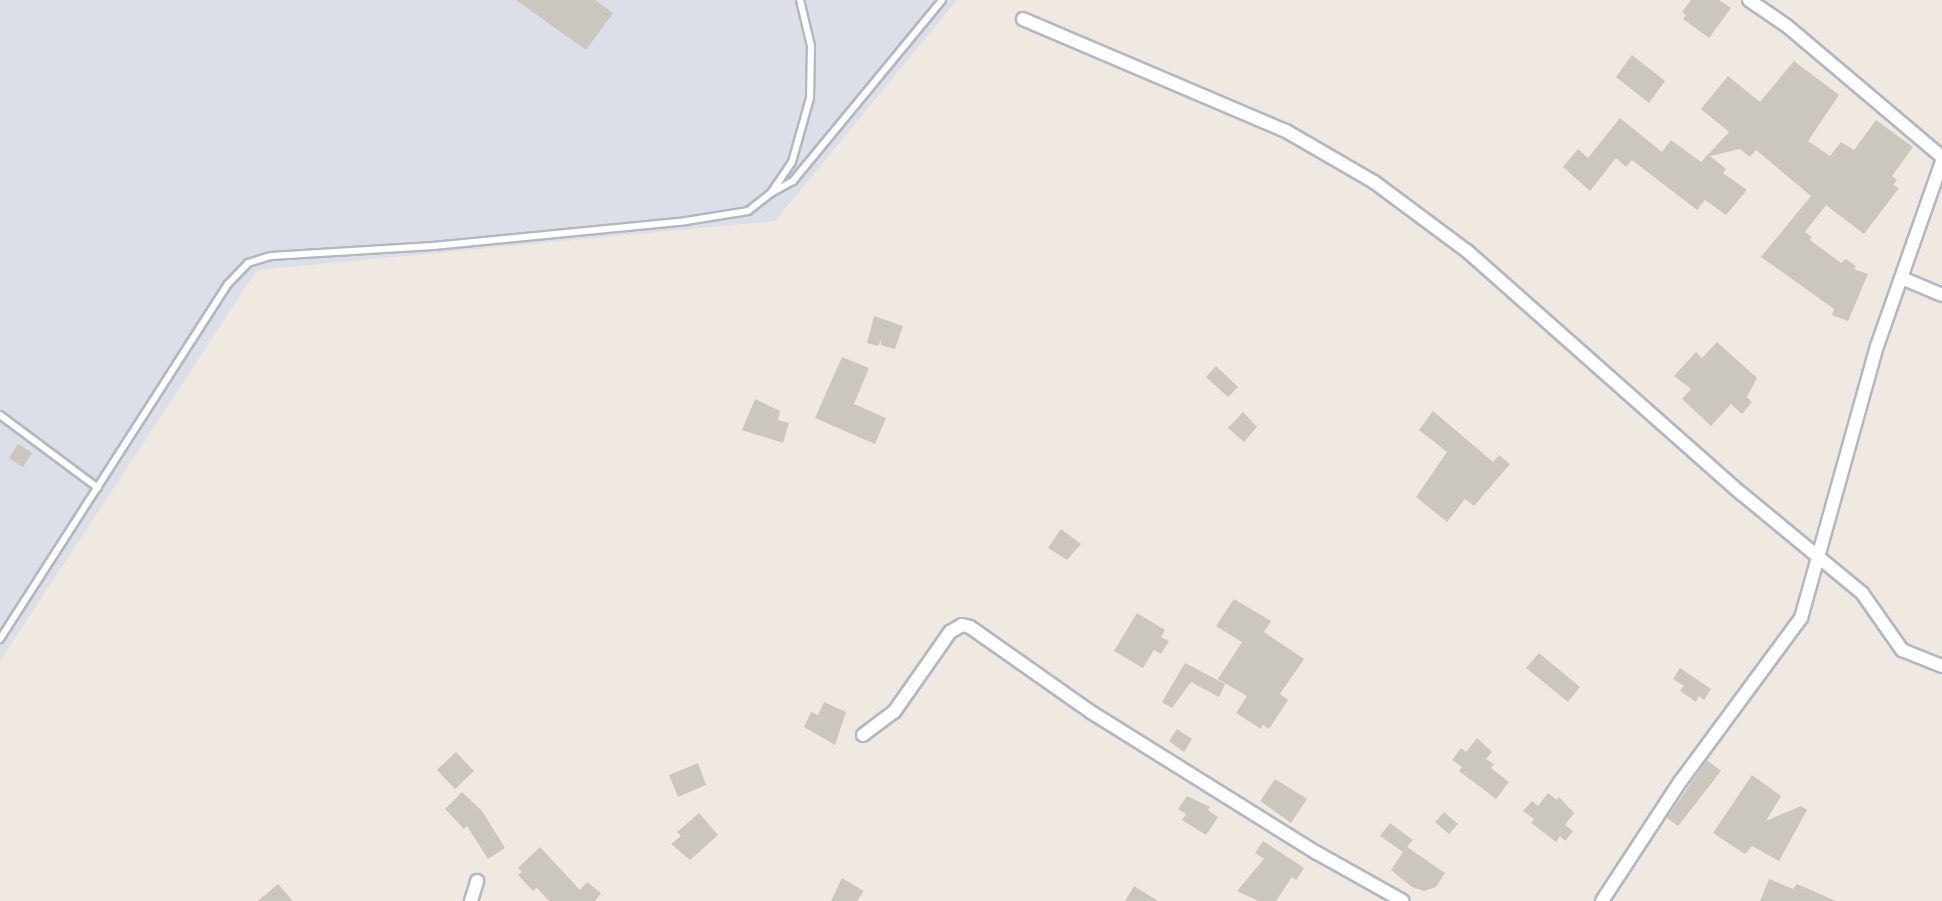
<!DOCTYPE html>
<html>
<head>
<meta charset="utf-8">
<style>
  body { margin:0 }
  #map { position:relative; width:1942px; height:901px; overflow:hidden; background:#efe9e1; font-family:Barlow,sans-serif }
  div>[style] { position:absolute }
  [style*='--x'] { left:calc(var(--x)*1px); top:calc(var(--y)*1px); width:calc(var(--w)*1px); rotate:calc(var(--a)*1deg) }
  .airport>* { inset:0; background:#dcdee8 }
  .building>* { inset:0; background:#cbc7bf }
  .roads { filter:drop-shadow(2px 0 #b4b7c1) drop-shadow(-2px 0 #b4b7c1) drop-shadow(0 2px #b4b7c1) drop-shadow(0 -2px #b4b7c1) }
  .service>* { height:6px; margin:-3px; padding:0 3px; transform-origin:3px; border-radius:3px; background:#fff }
  .minor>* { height:12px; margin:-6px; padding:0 6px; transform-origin:6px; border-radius:6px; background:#fff }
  span { translate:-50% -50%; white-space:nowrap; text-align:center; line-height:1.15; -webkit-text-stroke:4.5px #fff; paint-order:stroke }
</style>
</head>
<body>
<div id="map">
  <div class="airport">
    <div style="clip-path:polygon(0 0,957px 0,775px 221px,257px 270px,0 661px)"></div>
  </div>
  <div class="building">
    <div style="clip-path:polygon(516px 0,595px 0,613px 13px,586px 50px)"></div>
    <div style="clip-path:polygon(1691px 0,1719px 0,1731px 8px,1709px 38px,1683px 19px,1686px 15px,1682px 12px)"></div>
    <div style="clip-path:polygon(1632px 55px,1665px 81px,1649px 103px,1616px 77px)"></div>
    <div style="clip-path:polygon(1794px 61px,1839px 95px,1808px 141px,1830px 156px,1841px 142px,1854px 150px,1876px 120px,1913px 147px,1892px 176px,1897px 180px,1893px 185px,1899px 188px,1864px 234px,1826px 205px,1805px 232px,1812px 237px,1810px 240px,1841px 263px,1846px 259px,1856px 266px,1854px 269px,1868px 274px,1848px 321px,1832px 315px,1834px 309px,1761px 257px,1811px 196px,1756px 150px,1750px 157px,1740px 149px,1710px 156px,1726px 169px,1723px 173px,1747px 190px,1726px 215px,1705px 200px,1697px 210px,1632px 160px,1626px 167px,1616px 158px,1590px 191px,1563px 167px,1578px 149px,1588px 158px,1620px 118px,1662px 152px,1671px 140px,1701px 162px,1729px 132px,1701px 109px,1728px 76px,1760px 102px)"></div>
    <div style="clip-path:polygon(874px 316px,903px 326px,895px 349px,881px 345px,881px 340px,878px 346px,867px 343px)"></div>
    <div style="clip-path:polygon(1717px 342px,1757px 378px,1747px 397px,1752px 402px,1742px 414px,1731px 404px,1711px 426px,1682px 399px,1691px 389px,1674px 376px,1696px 352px,1702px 358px)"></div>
    <div style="clip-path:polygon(842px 357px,869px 368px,854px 404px,886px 418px,875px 444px,815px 418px)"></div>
    <div style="clip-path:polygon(1216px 366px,1238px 387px,1228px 397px,1206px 377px)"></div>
    <div style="clip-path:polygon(755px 399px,780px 411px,778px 420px,789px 423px,783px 443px,742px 430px)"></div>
    <div style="clip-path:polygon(1433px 411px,1493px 462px,1499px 455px,1510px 464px,1474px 506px,1465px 499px,1447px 522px,1416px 497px,1447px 452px,1419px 430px)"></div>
    <div style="clip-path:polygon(1243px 412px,1257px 427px,1244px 442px,1228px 428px)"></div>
    <div style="clip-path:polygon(18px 444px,32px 453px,23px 467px,9px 458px)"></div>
    <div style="clip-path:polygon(1061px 529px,1081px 544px,1067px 560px,1048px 548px)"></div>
    <div style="clip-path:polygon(1234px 599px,1271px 621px,1264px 632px,1304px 659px,1280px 694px,1288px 700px,1269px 729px,1263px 725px,1261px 729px,1236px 713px,1247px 696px,1218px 679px,1242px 642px,1216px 626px)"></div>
    <div style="clip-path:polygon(1137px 613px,1165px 630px,1161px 637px,1169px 641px,1161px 654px,1154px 650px,1143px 668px,1114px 651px)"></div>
    <div style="clip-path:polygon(1539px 653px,1580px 687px,1568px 702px,1526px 668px)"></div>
    <div style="clip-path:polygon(1185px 663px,1225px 684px,1219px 697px,1191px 682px,1172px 708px,1162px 702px)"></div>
    <div style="clip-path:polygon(1680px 668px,1711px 689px,1704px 700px,1699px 696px,1696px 702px,1680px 691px,1684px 686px,1673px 679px)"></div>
    <div style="clip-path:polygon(824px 702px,846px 712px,835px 745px,804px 727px,811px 712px,818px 715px)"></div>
    <div style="clip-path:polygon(1177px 729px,1192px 739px,1184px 752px,1169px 741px)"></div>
    <div style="clip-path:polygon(1477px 738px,1492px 752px,1486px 759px,1494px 764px,1491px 768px,1509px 782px,1496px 799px,1459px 771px,1462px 767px,1452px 760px,1461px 748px,1466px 752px)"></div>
    <div style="clip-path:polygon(456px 752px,474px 771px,455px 789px,437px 770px)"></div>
    <div style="clip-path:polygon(1707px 760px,1721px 771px,1678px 826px,1667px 818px)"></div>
    <div style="clip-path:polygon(698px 763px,706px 785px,678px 797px,669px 775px)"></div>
    <div style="clip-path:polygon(1752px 775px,1781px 796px,1766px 821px,1801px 806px,1807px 810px,1779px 861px,1752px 846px,1745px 854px,1713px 833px)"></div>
    <div style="clip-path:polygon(1275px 779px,1307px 799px,1291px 823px,1260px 801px)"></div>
    <div style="clip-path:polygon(462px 792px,482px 811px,505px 848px,488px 859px,467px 826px,464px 829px,445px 809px)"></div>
    <div style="clip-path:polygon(1548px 793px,1557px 800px,1559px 797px,1574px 813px,1565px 825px,1573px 831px,1565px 841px,1560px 836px,1556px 842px,1531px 823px,1534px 819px,1523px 811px,1532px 801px,1538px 806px)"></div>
    <div style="clip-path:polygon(1187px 796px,1210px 807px,1208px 810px,1218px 817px,1206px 835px,1182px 820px,1186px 814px,1178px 809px)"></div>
    <div style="clip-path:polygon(1444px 812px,1458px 824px,1449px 834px,1435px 822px)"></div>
    <div style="clip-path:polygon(699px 813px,718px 835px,690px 860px,671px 844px,681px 836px,677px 832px)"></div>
    <div style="clip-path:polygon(1390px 823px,1413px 840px,1407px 847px,1445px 873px,1436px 887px,1424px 891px,1412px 887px,1391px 870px,1403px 852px,1380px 836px)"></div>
    <div style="clip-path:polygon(1263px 841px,1304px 868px,1296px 880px,1292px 877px,1276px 901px,1258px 901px,1237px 891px,1264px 859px,1255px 853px)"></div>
    <div style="clip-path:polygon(540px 847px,580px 890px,587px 882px,601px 893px,595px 901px,549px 901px,537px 888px,533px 891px,518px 875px,522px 872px,518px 868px)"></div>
    <div style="clip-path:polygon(842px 878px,864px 891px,857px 901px,831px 901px)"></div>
    <div style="clip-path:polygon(1769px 879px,1793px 889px,1797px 884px,1836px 901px,1760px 901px)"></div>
    <div style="clip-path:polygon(278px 884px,293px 901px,258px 901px)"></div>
    <div style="clip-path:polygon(1134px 886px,1158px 901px,1125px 901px)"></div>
  </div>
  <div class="roads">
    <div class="service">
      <div style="--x:773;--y:192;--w:23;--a:-29"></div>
      <div style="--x:793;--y:181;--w:234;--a:-50.5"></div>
      <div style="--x:0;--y:415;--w:122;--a:36.7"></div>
      <div style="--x:0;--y:639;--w:421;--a:-57.3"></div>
      <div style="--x:227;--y:285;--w:30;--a:-46"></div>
      <div style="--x:248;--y:263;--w:24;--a:-17"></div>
      <div style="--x:271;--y:256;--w:162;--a:-3.5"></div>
      <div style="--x:433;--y:246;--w:254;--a:-5.6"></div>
      <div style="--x:686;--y:221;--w:63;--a:-9.2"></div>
      <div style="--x:748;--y:211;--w:29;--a:-38"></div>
      <div style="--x:771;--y:193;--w:37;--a:-56"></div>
      <div style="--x:792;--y:162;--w:66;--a:-74.3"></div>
      <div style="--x:810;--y:98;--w:52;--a:-88.9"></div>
      <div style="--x:811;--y:46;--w:47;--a:-103.4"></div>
    </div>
    <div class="minor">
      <div style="--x:1749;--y:0;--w:46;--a:34.4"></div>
      <div style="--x:1787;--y:26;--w:203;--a:40.2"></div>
      <div style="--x:1023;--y:19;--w:286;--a:23.1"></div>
      <div style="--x:1286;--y:131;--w:102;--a:30.1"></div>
      <div style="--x:1374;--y:182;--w:116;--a:36.6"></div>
      <div style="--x:1467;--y:251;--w:367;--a:41.5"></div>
      <div style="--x:1742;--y:494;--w:156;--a:39.5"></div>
      <div style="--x:1862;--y:593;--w:70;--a:54.9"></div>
      <div style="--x:1902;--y:650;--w:43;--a:21.8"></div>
      <div style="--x:1902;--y:278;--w:43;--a:23"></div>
      <div style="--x:863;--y:735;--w:39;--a:-37"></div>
      <div style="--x:894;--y:712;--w:98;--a:-55"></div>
      <div style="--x:950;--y:632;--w:14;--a:-30"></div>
      <div style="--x:962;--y:625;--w:8;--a:14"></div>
      <div style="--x:970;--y:627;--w:148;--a:35.1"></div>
      <div style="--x:1091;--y:712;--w:266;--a:32"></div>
      <div style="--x:1317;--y:853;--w:98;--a:29.2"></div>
      <div style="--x:471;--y:901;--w:21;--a:-73"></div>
      <div style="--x:1602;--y:901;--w:142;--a:-56.8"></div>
      <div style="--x:1680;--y:782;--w:204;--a:-53.6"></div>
      <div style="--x:1801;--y:618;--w:282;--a:-74.4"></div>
      <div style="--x:1877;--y:346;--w:196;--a:-70.6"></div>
    </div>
  </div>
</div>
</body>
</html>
